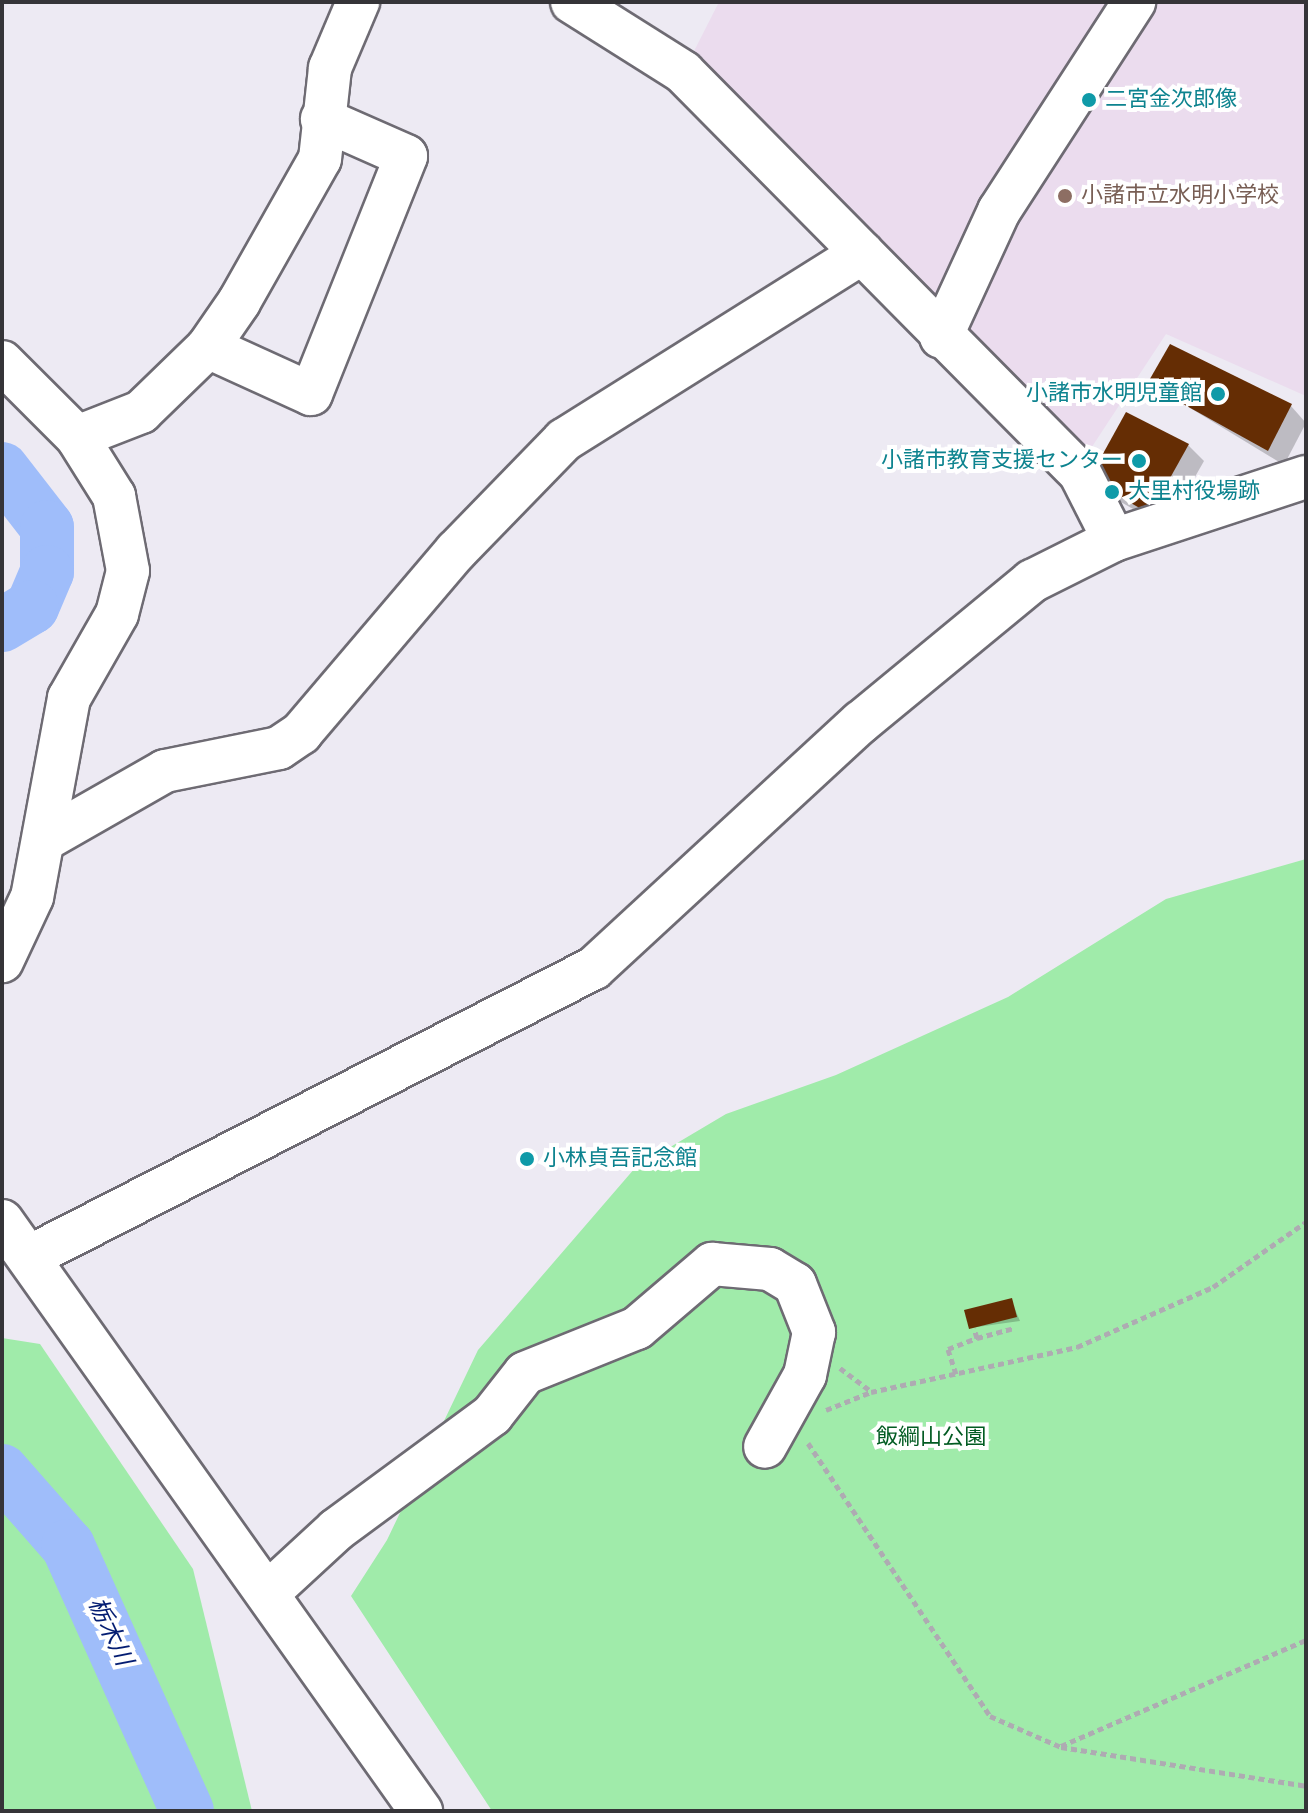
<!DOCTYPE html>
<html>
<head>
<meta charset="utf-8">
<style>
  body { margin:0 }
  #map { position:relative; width:1308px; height:1813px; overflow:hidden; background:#edeaf3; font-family:"Alegreya Sans","Noto Sans JP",sans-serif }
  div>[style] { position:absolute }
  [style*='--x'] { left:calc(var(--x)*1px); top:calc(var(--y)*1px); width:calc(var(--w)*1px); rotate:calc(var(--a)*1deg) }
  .education>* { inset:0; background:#ebdcee }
  .green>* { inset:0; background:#a0ebaa }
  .shadow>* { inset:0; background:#0003 }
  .river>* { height:54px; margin:-27px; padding:0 27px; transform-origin:27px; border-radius:27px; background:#9fbdfa }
  .building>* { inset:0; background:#652d04 }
  .path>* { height:5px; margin-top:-2.5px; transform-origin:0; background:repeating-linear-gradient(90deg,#aeabb2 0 6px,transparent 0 10px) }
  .roads { filter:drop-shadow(2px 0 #6e6b73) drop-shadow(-2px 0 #6e6b73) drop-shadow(0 2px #6e6b73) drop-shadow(0 -2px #6e6b73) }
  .minor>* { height:42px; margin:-21px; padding:0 21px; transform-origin:21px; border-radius:21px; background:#fff }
  .dots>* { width:22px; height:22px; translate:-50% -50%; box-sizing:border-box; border:4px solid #fff; border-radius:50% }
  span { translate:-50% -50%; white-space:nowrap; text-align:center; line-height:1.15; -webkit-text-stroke:8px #fff; paint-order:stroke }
  .culture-label { font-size:22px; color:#0d838f }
  .left { translate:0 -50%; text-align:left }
  .right { translate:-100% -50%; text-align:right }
  .education-label { font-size:22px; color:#785e54 }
  .park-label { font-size:22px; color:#025b22 }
  .water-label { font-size:24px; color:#041d72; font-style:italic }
  .frame { position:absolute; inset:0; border:4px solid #353438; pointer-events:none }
</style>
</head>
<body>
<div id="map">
  <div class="education">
    <div style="clip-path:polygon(719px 2px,1306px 2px,1306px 396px,1166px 334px,1080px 465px,691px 57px)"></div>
  </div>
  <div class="green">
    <div style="clip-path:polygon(1306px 859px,1306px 1811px,492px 1811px,351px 1596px,387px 1540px,478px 1350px,635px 1168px,726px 1114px,836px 1075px,1008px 997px,1166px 899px)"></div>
    <div style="clip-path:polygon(2px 1338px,40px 1344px,193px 1569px,252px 1811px,2px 1811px)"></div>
  </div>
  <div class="shadow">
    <div style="clip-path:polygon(1149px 383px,1291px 406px,1306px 423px,1284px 465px)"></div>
    <div style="clip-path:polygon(1188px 445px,1204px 461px,1166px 528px,1107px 494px)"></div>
    <div style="clip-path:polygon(1011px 1300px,1020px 1321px,970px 1328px)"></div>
  </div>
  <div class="river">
    <div style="--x:2;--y:469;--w:73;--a:52.2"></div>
    <div style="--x:47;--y:527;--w:45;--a:90"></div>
    <div style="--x:47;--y:572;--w:38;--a:113"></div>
    <div style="--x:32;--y:607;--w:35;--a:149"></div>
    <div style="--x:2;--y:1471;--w:100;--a:48.7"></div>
    <div style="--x:68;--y:1546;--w:290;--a:65.8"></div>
  </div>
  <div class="building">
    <div style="clip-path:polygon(1170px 344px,1292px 404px,1268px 451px,1147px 384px)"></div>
    <div style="clip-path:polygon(1126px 412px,1189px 444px,1150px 514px,1089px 479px)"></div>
    <div style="clip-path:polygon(1012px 1298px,1017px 1317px,969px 1329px,964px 1310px)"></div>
  </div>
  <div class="path">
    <div style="--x:977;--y:1338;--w:38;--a:-15"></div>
    <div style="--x:840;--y:1368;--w:38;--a:37"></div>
    <div style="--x:956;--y:1374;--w:26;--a:-108"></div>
    <div style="--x:948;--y:1349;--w:31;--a:-21"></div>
    <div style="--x:977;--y:1338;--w:10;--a:-107"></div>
    <div style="--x:826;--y:1410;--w:48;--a:-21.8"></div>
    <div style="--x:871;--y:1392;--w:211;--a:-12.3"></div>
    <div style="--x:1077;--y:1347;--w:149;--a:-23.8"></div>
    <div style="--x:1213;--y:1287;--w:113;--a:-35"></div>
    <div style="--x:808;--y:1443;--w:328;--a:56.3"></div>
    <div style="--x:990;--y:1716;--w:77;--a:23.6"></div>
    <div style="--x:1061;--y:1747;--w:248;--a:9"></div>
    <div style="--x:1061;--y:1746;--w:267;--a:-23.4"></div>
  </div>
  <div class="roads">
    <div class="minor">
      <div style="--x:572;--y:2;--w:131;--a:32.2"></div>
      <div style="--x:683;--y:72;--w:564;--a:45.29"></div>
      <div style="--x:1080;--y:473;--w:75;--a:63.1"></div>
      <div style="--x:941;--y:337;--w:139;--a:-65.3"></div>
      <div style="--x:999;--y:211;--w:249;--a:-57.1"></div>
      <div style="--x:208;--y:347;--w:113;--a:24.5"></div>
      <div style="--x:311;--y:394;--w:256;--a:-68.2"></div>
      <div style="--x:406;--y:156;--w:92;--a:-156.2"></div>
      <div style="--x:2;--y:362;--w:106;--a:45"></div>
      <div style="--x:77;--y:437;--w:70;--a:57.9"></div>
      <div style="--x:114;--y:496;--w:76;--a:79.4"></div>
      <div style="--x:128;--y:571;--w:44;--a:104.3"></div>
      <div style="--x:117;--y:614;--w:97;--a:119.7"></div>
      <div style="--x:69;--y:698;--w:202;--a:100.5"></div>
      <div style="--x:32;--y:897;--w:71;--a:115.1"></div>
      <div style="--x:77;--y:437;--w:69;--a:-21.3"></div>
      <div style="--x:141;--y:412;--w:93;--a:-44.1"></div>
      <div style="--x:208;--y:347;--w:55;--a:-55.4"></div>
      <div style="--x:239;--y:302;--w:164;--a:-60.5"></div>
      <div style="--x:320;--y:159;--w:92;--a:-83.7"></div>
      <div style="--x:330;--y:68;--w:72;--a:-67"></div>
      <div style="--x:44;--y:840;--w:139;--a:-29.7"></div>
      <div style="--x:165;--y:771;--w:116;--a:-11.4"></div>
      <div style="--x:279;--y:748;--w:27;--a:-34"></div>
      <div style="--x:301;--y:733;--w:239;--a:-49.6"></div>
      <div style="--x:456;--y:551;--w:155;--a:-45.8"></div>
      <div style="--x:564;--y:440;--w:352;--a:-32.1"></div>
      <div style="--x:2;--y:1221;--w:724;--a:54.62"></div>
      <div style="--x:31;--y:1256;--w:632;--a:-27.09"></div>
      <div style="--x:594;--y:968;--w:363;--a:-42.7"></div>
      <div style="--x:861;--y:722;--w:222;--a:-39.5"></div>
      <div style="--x:1032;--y:581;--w:92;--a:-26.6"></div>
      <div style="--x:1114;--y:540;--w:202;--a:-18.2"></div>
      <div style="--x:270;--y:1591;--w:90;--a:-42.7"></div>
      <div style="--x:336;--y:1530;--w:194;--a:-36.4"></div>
      <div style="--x:492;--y:1415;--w:53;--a:-51.8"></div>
      <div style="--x:525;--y:1373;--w:121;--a:-21.9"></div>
      <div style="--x:637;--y:1328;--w:99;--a:-40.5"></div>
      <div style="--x:712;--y:1264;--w:58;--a:4.9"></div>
      <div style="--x:770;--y:1269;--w:29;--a:31"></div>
      <div style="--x:795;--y:1284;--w:52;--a:68.4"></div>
      <div style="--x:814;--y:1332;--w:44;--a:101.8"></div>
      <div style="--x:805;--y:1375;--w:82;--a:119.1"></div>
    </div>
  </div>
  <div class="dots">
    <div style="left:1089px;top:100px;background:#0f9aa8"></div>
    <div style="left:1065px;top:196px;background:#8d6e63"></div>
    <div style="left:1218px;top:394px;background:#0f9aa8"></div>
    <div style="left:1139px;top:461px;background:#0f9aa8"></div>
    <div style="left:1112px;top:492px;background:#0f9aa8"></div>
    <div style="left:527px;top:1159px;background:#0f9aa8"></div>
  </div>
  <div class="culture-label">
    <span class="left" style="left:1105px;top:100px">二宮金次郎像</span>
    <span class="right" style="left:1202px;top:394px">小諸市水明児童館</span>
    <span class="right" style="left:1123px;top:461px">小諸市教育支援センター</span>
    <span class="left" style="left:1128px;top:492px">大里村役場跡</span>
    <span class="left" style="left:543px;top:1159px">小林貞吾記念館</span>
  </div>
  <div class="education-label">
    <span class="left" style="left:1081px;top:196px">小諸市立水明小学校</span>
  </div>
  <div class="park-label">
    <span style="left:931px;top:1438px">飯綱山公園</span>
  </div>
  <div class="water-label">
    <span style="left:109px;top:1632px;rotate:65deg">栃木川</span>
  </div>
  <div class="frame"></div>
</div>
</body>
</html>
